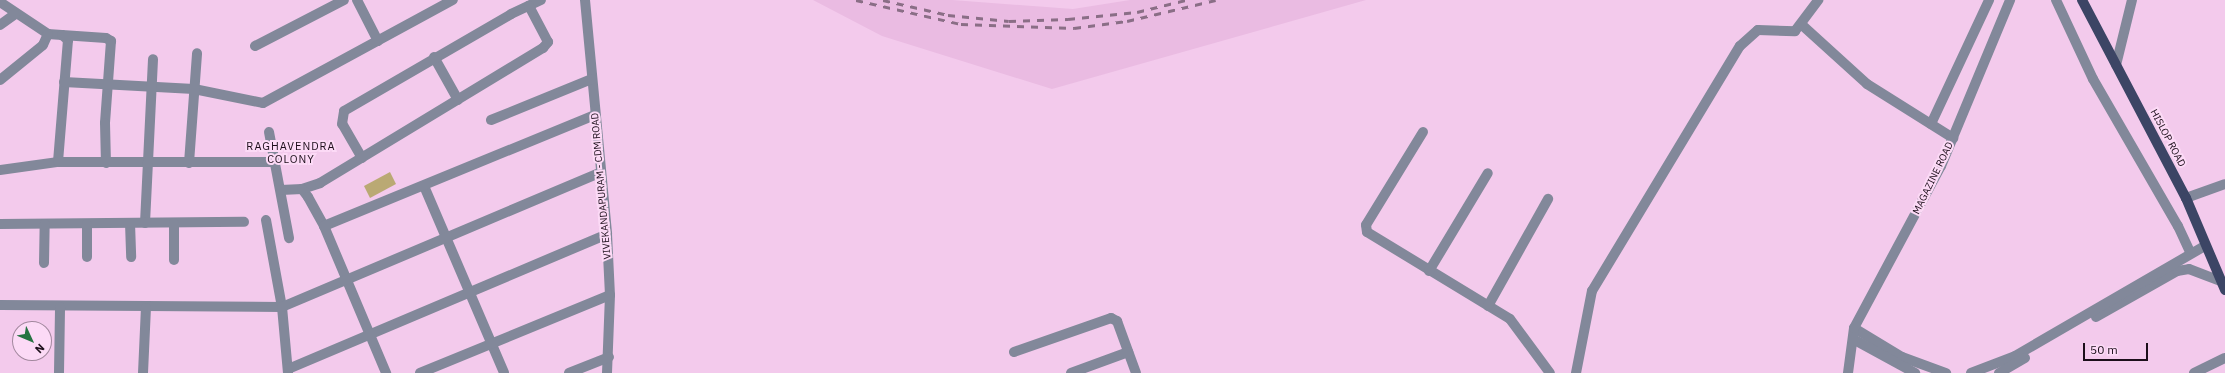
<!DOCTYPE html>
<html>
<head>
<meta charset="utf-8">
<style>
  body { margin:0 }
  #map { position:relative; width:2225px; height:373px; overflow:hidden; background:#f3caec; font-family:"IBM Plex Sans",sans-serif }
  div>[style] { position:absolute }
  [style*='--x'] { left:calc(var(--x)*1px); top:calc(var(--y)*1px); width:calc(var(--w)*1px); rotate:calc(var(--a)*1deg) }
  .built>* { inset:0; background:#eabbe2 }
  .green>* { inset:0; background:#baa974 }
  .minor>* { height:10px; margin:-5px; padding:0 5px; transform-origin:5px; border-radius:5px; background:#82889a }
  .major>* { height:10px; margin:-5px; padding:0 5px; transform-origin:5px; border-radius:5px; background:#3c4565 }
  .rail>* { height:2.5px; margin-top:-1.25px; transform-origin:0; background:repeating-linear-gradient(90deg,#8a6e86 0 7px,transparent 0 14px) }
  span { translate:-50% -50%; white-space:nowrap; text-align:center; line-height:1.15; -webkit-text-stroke:4px #fcdaf6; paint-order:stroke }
  .street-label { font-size:10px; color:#1c0e1a }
  .neighbourhood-label { font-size:11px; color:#1c0e1a; letter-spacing:1px }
  .north { position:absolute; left:12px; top:321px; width:40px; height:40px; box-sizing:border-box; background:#fcdaf6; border:1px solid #a2889e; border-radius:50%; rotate:134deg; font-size:11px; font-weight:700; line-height:16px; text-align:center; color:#1c0e1a }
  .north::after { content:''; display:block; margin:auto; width:14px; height:18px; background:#267342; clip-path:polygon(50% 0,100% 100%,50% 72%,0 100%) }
  .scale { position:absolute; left:2083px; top:343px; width:65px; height:18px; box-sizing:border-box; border:2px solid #1c0e1a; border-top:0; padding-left:5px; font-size:12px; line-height:14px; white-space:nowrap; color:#1c0e1a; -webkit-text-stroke:3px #fcdaf6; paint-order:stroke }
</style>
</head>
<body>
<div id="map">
  <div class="built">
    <div style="clip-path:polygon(813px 0,952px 0,1073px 9px,1130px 0,1366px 0,1052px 89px,882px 36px)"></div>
  </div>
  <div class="green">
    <div style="clip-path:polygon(390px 172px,396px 184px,370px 198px,364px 186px)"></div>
  </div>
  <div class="minor">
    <div style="--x:357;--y:0;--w:46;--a:62.9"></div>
    <div style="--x:585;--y:0;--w:235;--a:84.6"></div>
    <div style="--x:607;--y:234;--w:61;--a:87.2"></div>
    <div style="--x:610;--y:295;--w:78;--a:92.2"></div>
    <div style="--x:2056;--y:0;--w:87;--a:64.9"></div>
    <div style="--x:2093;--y:79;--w:170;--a:60"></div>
    <div style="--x:2178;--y:226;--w:29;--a:65"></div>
    <div style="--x:0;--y:2;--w:58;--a:33.7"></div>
    <div style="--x:48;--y:34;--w:14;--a:4"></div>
    <div style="--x:62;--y:35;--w:8;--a:40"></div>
    <div style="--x:68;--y:40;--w:122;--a:94.7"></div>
    <div style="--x:0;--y:25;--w:19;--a:-36"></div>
    <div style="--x:1802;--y:25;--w:88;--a:42.2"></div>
    <div style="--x:1867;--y:84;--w:102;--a:32.1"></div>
    <div style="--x:62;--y:35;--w:44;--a:3.9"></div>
    <div style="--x:106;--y:38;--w:6;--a:31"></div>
    <div style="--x:111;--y:41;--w:82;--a:94.2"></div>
    <div style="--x:105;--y:123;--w:40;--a:88.6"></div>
    <div style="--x:255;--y:46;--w:100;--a:-27.3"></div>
    <div style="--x:434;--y:57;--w:49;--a:60.8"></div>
    <div style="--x:2116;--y:65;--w:67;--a:-76.2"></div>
    <div style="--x:0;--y:80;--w:55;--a:-39.1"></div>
    <div style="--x:43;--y:45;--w:12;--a:-66"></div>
    <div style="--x:64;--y:82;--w:130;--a:3.1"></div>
    <div style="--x:194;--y:89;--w:70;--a:11.5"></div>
    <div style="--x:263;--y:103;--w:216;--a:-28.5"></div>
    <div style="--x:491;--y:120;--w:109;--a:-22.1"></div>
    <div style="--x:1931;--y:124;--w:137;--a:-64.9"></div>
    <div style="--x:269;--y:132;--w:108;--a:79.3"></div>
    <div style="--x:1423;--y:132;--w:109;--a:121.5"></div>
    <div style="--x:1366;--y:225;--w:7;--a:82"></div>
    <div style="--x:1367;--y:232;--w:167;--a:31.3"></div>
    <div style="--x:1510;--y:319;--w:67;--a:53.5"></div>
    <div style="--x:362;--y:158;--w:39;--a:-120"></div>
    <div style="--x:342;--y:124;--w:13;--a:-81"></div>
    <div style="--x:344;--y:111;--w:193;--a:-30.1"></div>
    <div style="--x:511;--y:14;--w:33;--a:-25"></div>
    <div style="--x:189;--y:163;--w:110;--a:-85.8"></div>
    <div style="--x:0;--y:170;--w:59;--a:-7.9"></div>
    <div style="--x:58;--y:162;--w:217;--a:0"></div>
    <div style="--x:424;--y:186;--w:203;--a:66.8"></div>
    <div style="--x:302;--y:189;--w:19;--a:-18"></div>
    <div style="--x:320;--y:183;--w:261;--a:-31.2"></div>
    <div style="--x:543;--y:48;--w:8;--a:-50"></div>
    <div style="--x:548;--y:42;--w:41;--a:-117.8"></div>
    <div style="--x:281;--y:190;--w:21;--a:-3"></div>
    <div style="--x:302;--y:189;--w:10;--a:53"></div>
    <div style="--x:308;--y:197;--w:33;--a:61"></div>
    <div style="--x:324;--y:226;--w:160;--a:67.1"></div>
    <div style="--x:2186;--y:198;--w:41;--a:-19.7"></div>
    <div style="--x:266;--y:220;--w:88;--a:79.6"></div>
    <div style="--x:282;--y:307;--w:66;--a:84.8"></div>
    <div style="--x:130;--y:223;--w:34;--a:88"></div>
    <div style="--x:145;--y:223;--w:164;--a:-87.2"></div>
    <div style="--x:0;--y:224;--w:244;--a:-0.5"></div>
    <div style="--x:324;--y:226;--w:293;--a:-22.3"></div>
    <div style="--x:87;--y:257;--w:33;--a:-90"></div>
    <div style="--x:174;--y:260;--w:37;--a:-90"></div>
    <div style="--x:44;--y:263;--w:39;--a:-89"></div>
    <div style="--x:1429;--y:271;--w:114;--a:-59"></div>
    <div style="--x:0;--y:305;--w:282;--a:0.4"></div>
    <div style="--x:282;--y:307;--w:344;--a:-22.9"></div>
    <div style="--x:1488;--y:306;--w:123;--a:-60.7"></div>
    <div style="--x:2096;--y:317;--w:93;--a:-29.6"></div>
    <div style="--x:2177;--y:271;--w:12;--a:-9"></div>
    <div style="--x:2189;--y:269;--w:34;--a:21"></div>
    <div style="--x:1854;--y:328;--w:56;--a:31.1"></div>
    <div style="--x:1902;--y:357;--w:47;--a:20"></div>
    <div style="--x:1853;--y:339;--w:71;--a:28.7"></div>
    <div style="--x:1014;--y:352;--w:103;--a:-19.3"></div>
    <div style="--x:1111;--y:318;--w:7;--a:27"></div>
    <div style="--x:1117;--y:321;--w:55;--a:69.9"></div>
    <div style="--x:288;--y:369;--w:346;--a:-22.9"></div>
    <div style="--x:59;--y:373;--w:66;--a:-89.1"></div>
    <div style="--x:143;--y:373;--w:65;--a:-87.4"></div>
    <div style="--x:420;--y:373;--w:205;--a:-22.3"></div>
    <div style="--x:569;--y:373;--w:43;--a:-21.8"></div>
    <div style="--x:1071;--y:373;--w:61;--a:-20.2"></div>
    <div style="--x:1576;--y:373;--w:84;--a:-79"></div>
    <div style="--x:1592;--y:291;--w:286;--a:-58.9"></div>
    <div style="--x:1740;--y:46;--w:24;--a:-42"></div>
    <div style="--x:1758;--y:30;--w:37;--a:2"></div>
    <div style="--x:1795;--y:31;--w:39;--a:-53"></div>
    <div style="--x:1848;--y:373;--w:45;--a:-82.4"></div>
    <div style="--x:1854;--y:328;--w:184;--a:-61.8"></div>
    <div style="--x:1941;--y:166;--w:180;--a:-67.4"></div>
    <div style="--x:1971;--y:373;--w:47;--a:-21.1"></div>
    <div style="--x:2015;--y:356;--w:220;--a:-30.1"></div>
    <div style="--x:1999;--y:373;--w:30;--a:-30"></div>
    <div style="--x:2194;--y:373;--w:34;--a:-26"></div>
  </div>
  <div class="major">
    <div style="--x:2082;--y:0;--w:224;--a:62.3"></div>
    <div style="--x:2186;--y:198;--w:100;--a:67"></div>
  </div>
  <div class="rail">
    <div style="--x:856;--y:0;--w:108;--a:12.9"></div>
    <div style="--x:961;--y:24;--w:113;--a:2"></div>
    <div style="--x:1074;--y:28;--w:53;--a:-7.5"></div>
    <div style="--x:1127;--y:21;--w:91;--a:-13.3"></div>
    <div style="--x:883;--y:0;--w:67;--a:13"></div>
    <div style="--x:948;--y:15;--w:61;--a:5.6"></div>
    <div style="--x:1009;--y:21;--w:59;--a:-1.9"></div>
    <div style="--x:1068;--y:19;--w:69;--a:-5.8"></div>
    <div style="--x:1137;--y:12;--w:50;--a:-13.8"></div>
  </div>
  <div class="street-label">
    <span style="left:2168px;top:138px;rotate:62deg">HISLOP ROAD</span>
    <span style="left:1933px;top:178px;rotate:-64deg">MAGAZINE ROAD</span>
    <span style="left:601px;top:186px;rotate:-95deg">VIVEKANDAPURAM - CDM ROAD</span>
  </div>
  <div class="neighbourhood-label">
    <span style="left:291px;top:153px">RAGHAVENDRA<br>COLONY</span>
  </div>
  <div class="north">N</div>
  <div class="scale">50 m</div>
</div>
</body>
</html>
